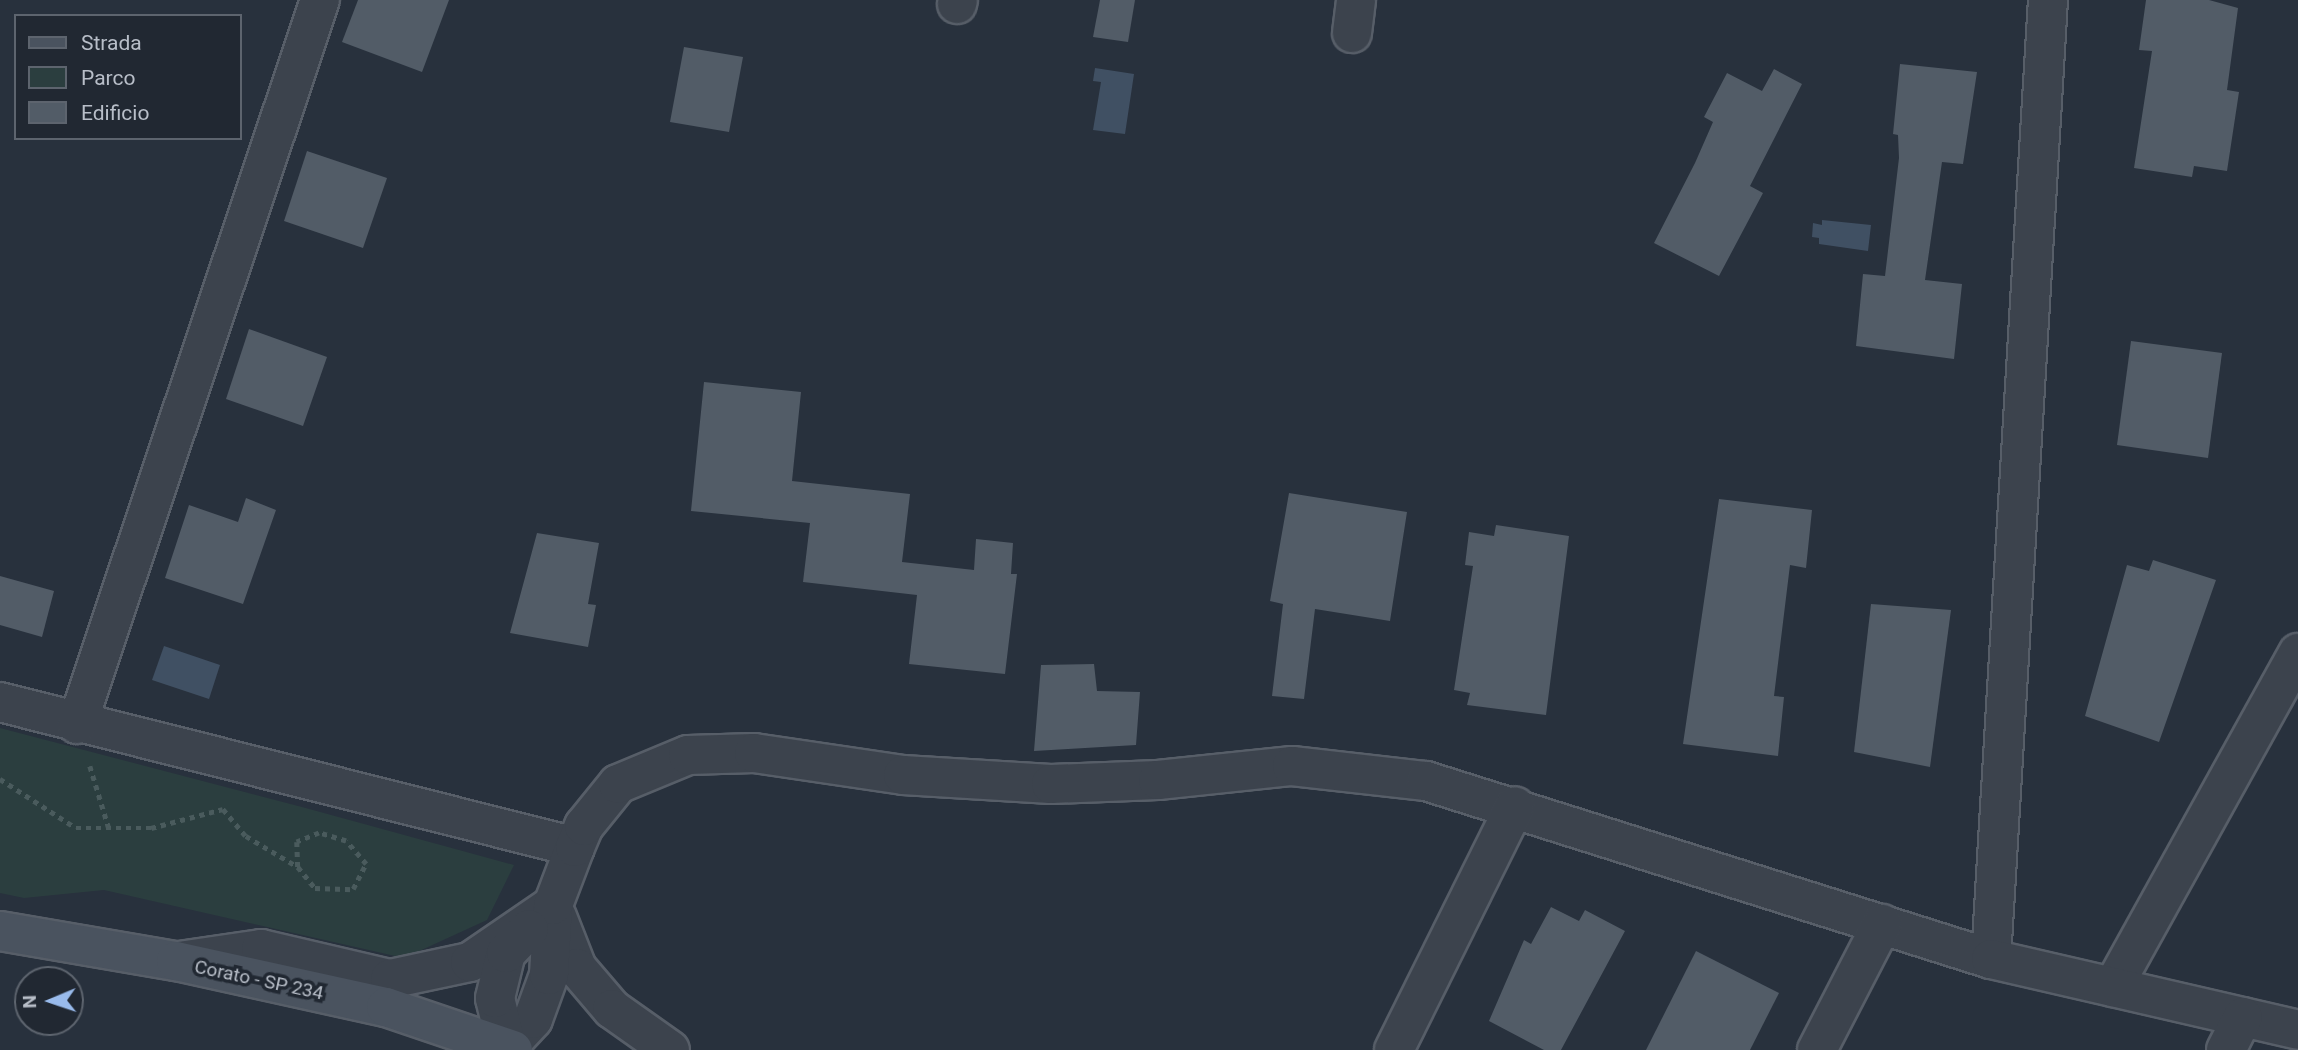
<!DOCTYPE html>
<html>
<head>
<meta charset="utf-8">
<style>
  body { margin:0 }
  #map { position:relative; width:2298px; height:1050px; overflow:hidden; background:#28313d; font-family:Roboto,sans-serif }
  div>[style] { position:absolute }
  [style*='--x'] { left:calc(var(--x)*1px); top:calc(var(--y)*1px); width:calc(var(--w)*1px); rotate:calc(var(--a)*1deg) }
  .green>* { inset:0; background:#2b3e3f }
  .water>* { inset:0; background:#405063 }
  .building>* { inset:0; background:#525c67 }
  .path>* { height:4.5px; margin-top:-2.25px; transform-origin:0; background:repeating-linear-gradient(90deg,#4a5b5d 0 5px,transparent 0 10px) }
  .roads { filter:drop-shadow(2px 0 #575e68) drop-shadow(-2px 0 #575e68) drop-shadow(0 2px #575e68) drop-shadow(0 -2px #575e68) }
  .street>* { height:38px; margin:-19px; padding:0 19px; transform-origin:19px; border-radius:19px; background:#3c434d }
  .secondary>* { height:38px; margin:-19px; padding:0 19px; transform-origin:19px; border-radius:19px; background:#4a535f }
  span { translate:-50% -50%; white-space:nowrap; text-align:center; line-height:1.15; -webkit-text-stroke:7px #212832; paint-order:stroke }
  .street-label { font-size:19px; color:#b8bec8 }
  .legend { position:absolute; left:14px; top:14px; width:228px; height:126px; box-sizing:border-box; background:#212832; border:2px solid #5d646e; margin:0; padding:9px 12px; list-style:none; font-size:21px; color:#b8bec8 }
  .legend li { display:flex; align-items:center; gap:14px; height:35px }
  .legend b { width:35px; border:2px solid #5d646e }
  .north { position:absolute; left:14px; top:966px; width:70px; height:70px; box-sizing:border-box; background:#212832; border:2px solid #5d646e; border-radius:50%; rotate:268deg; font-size:19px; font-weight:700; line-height:28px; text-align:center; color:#b8bec8 }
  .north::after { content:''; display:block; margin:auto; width:24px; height:32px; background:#99bbec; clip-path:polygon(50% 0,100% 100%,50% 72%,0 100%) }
</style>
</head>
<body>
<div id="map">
  <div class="green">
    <div style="clip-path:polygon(0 728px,302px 807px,514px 865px,487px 920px,404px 958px,104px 890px,24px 898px,0 893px)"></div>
  </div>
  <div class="water">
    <div style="clip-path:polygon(1095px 68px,1134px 74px,1125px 134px,1093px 130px,1101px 82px,1093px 81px)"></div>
    <div style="clip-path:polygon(1822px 220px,1871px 225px,1868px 251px,1819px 244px,1819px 238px,1812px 237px,1813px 223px,1822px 225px)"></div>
    <div style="clip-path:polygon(164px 646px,220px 665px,209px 699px,152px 680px)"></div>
  </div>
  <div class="building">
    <div style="clip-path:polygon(358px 0,449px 0,422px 72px,342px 42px)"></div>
    <div style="clip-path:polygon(1100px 0,1135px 0,1128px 42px,1093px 37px)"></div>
    <div style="clip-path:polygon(2146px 0,2209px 0,2238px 8px,2227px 90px,2239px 92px,2227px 171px,2194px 166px,2192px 177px,2134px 168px,2152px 51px,2139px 50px)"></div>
    <div style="clip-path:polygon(684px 47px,743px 57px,729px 132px,670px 122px)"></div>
    <div style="clip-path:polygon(1900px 64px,1977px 72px,1963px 164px,1942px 162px,1925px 280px,1962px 284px,1954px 359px,1856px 346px,1863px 274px,1885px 276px,1899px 158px,1898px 135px,1893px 134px)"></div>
    <div style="clip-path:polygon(1774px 69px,1802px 84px,1750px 186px,1763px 193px,1719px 276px,1654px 243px,1695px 163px,1713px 122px,1704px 117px,1727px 73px,1762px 91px)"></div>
    <div style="clip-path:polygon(307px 151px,387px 178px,363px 248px,284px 221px)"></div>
    <div style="clip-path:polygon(249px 329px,327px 357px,303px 426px,226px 399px)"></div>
    <div style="clip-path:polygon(2131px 341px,2222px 353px,2208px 458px,2117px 445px)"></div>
    <div style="clip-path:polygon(704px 382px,801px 392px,792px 481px,910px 494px,902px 562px,974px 570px,976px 539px,1013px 543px,1011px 574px,1017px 574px,1005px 674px,909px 664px,917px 595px,803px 582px,810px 523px,691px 511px)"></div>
    <div style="clip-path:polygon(1289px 493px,1407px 512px,1390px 621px,1315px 609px,1304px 699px,1272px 696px,1283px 604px,1270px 601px)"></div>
    <div style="clip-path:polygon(246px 498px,276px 510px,243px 604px,165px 578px,189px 505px,238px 522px)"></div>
    <div style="clip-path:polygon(1719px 499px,1812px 510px,1806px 568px,1790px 565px,1774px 696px,1784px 697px,1778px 756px,1683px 744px)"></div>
    <div style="clip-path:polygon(1496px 525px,1569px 536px,1546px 715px,1467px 705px,1470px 693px,1454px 690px,1473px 566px,1465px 565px,1469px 532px,1494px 536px)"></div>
    <div style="clip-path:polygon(537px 533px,599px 543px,588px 604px,596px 605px,588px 647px,510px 633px)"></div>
    <div style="clip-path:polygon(2153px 560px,2216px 580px,2159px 742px,2085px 716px,2127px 565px,2149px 571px)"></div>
    <div style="clip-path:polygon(0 576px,54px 591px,42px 637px,0 625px)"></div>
    <div style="clip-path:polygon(1871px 604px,1951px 610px,1930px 767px,1854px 752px)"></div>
    <div style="clip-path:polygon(1094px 664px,1097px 691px,1140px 692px,1136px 745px,1034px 751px,1041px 665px)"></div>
    <div style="clip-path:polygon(1551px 907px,1579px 921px,1585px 910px,1625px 931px,1561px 1050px,1544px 1050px,1489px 1021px,1524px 940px,1531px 944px)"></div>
    <div style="clip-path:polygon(1696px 951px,1779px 993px,1750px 1050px,1646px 1050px)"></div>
  </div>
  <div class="path">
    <div style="--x:90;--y:766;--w:69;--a:73.1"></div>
    <div style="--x:0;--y:779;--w:90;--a:32.8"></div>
    <div style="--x:76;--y:828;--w:75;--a:0"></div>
    <div style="--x:151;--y:828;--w:74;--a:-14.8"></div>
    <div style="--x:223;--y:809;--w:35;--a:50"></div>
    <div style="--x:246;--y:836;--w:61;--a:30.8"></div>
    <div style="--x:298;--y:867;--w:27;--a:51"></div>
    <div style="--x:315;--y:888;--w:38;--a:2"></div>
    <div style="--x:353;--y:889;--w:28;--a:-63"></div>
    <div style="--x:366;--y:864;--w:30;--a:-131"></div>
    <div style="--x:346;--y:841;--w:28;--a:-163"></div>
    <div style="--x:319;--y:833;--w:24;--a:158"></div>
    <div style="--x:297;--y:842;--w:25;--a:88"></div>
  </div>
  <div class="roads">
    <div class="street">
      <div style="--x:957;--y:4;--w:4;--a:-76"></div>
      <div style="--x:1352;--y:33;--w:33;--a:-83"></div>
      <div style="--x:0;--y:702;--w:593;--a:14.15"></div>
      <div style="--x:77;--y:724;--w:764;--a:-71.45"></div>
      <div style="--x:557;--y:917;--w:55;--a:68.6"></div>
      <div style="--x:577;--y:968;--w:54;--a:49.5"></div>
      <div style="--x:612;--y:1009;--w:71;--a:35.3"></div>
      <div style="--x:1991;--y:959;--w:961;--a:-86.6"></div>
      <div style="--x:179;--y:961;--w:83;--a:-8.3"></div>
      <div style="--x:261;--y:949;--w:132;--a:13.1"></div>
      <div style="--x:390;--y:979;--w:82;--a:-12"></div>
      <div style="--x:470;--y:962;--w:101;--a:-34.5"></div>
      <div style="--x:2113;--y:987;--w:382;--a:-61"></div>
      <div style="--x:507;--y:1047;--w:38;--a:-47"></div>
      <div style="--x:533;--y:1019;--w:47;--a:-70"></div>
      <div style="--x:549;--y:975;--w:70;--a:-86.7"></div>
      <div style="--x:553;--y:905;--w:62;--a:-69.2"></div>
      <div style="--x:575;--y:847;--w:23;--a:-67"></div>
      <div style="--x:584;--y:826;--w:54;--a:-51"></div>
      <div style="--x:618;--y:784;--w:76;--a:-22.5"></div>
      <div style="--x:688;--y:755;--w:66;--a:-1.7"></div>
      <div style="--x:754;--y:753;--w:151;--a:8.4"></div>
      <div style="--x:903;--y:775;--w:148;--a:3.5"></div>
      <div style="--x:1051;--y:784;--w:107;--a:-2.1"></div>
      <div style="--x:1158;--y:780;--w:135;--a:-6"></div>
      <div style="--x:1292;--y:766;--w:135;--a:6.4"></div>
      <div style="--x:1426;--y:781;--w:592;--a:17.49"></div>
      <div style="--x:1991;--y:959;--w:315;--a:13"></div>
      <div style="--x:507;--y:1047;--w:50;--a:-103.8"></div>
      <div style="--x:495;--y:998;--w:46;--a:-76.3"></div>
      <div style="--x:506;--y:953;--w:33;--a:-46"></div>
      <div style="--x:1394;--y:1050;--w:272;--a:-63.6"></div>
      <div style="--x:1817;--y:1050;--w:142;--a:-62.7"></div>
      <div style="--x:2226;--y:1050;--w:37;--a:-63"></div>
    </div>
    <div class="secondary">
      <div style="--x:0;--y:931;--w:179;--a:9.7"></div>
      <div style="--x:176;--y:961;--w:215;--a:12.4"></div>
      <div style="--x:386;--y:1007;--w:134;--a:18.7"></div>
    </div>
  </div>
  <div class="street-label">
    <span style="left:259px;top:980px;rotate:12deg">Corato - SP 234</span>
  </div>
  <ul class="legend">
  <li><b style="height:9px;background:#4a535f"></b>Strada</li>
  <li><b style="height:19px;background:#2b3e3f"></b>Parco</li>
  <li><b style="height:19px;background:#525c67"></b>Edificio</li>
  </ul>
  <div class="north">N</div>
</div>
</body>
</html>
